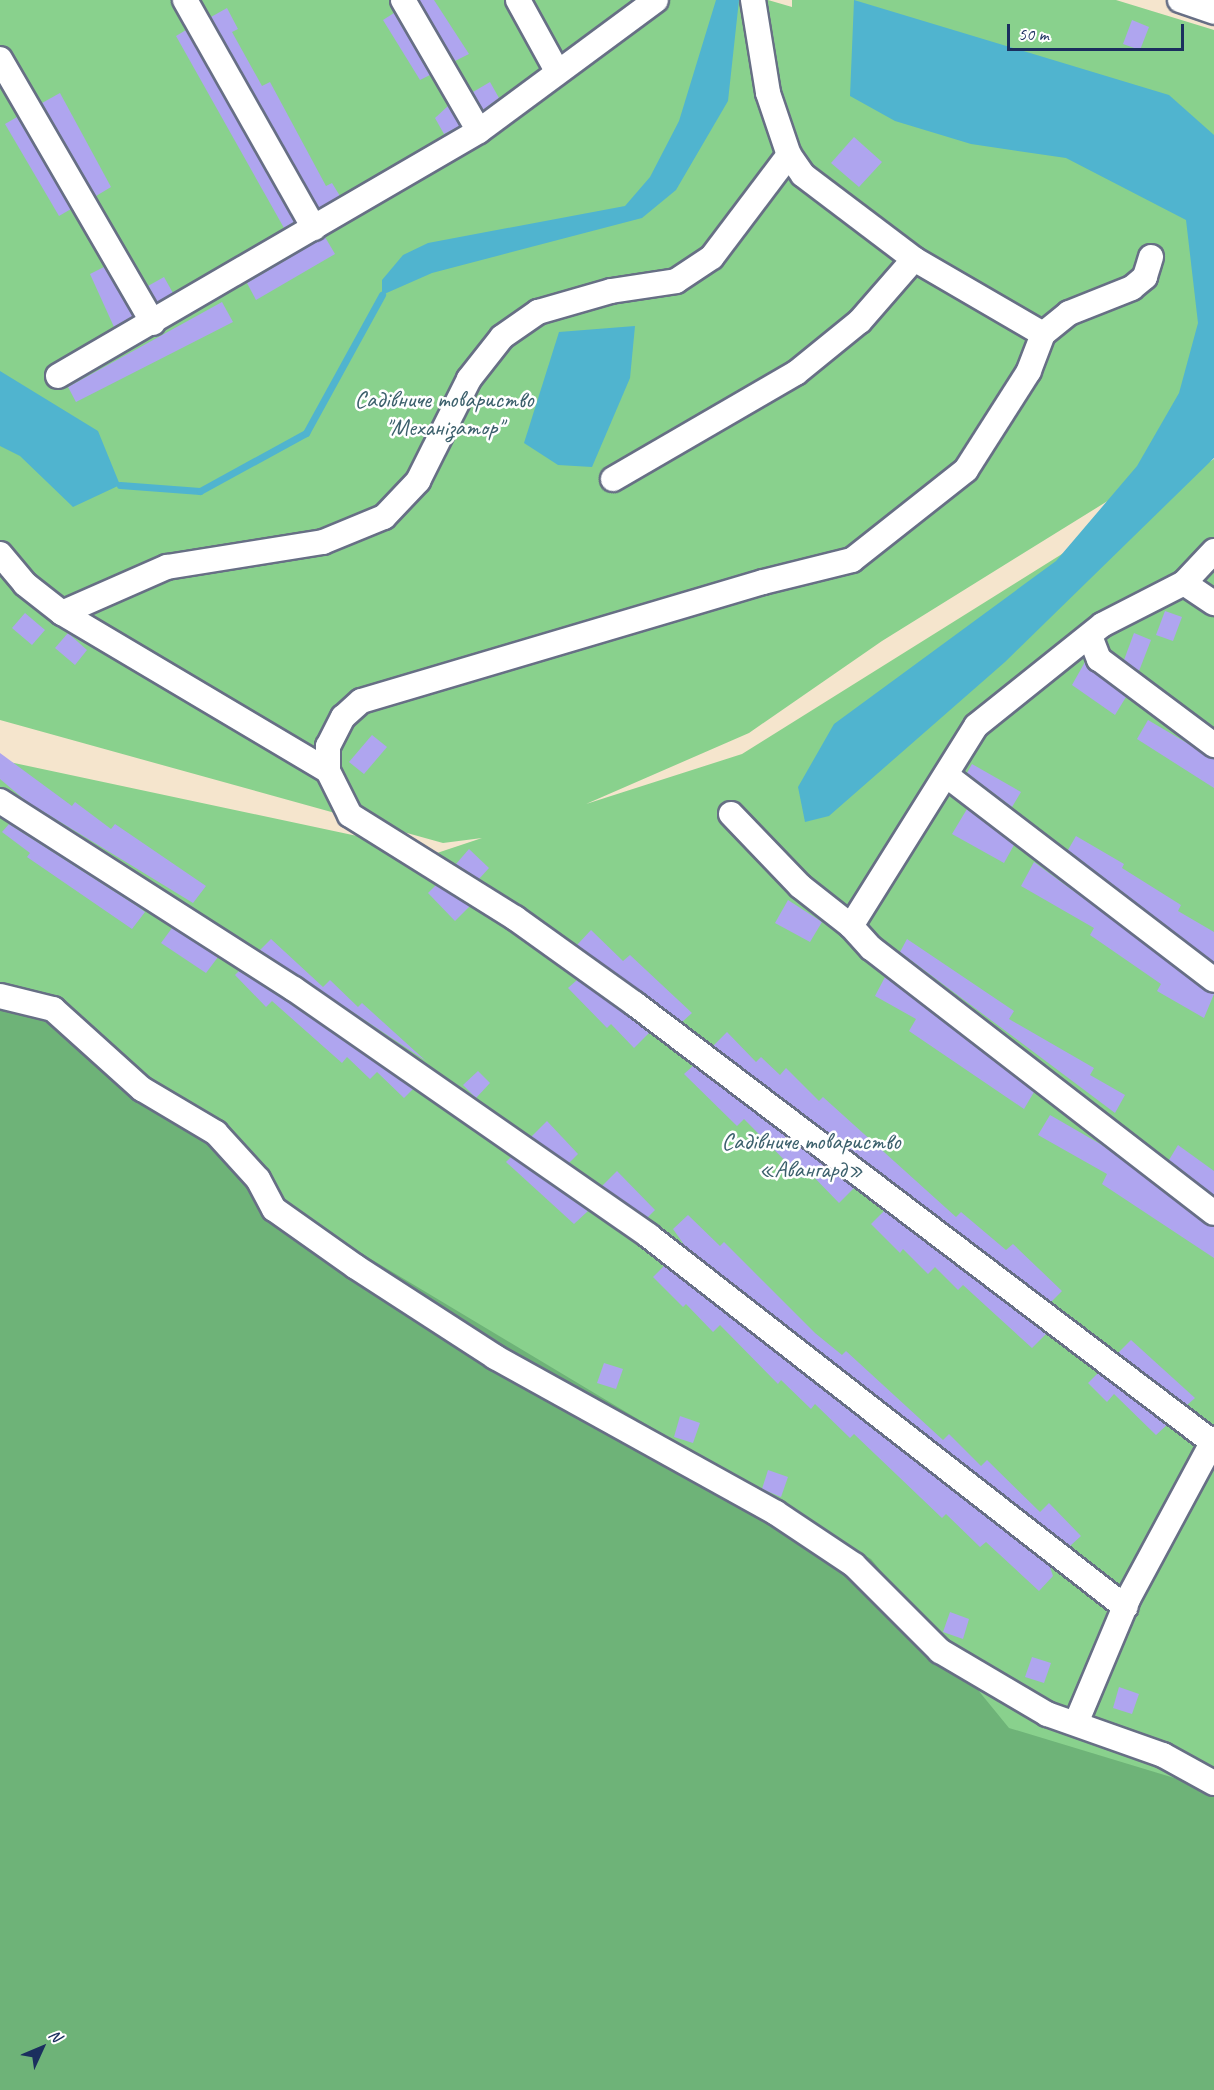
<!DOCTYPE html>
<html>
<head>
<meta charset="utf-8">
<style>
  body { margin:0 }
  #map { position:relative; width:1214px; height:2090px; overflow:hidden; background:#f5e5cd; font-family:Caveat,sans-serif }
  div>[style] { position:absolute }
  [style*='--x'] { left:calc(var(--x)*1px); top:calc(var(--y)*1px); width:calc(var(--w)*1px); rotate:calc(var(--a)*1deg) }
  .green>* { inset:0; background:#89d18d }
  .forest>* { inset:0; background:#6eb378 }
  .water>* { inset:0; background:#50b4cf }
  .stream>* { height:7px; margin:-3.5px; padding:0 3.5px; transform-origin:3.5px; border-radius:3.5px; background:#50b4cf }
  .building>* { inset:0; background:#afa5ef }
  .roads { filter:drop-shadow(2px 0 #676f85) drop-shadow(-2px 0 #676f85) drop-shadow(0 2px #676f85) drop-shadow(0 -2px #676f85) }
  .minor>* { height:24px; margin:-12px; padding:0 12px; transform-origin:12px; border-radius:12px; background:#fff }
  span { translate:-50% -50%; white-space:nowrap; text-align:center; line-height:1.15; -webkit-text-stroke:5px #fff; paint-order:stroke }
  .park-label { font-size:24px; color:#3c606c }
  .north { position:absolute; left:12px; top:2018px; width:60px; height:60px; -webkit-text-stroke:4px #fff; paint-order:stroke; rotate:46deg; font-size:16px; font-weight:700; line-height:24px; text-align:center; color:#1b2f5e }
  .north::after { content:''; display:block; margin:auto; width:21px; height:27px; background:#1b2f5e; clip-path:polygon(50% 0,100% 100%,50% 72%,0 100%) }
  .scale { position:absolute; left:1007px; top:24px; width:177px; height:27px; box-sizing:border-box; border:3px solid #1b2f5e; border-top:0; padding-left:8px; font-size:18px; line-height:21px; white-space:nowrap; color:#1b2f5e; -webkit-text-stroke:4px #fff; paint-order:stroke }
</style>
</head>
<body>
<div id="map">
  <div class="green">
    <div style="clip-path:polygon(0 0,768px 0,792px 7px,792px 0,1116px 0,1214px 30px,1214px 435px,882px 641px,749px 733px,586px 804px,742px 754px,1214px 459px,1214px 1795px,1009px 1742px,0 1140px,0 760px,437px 853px,482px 838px,443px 843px,0 720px)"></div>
  </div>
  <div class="forest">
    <div style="clip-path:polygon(0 1004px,91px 1024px,244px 1183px,871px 1559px,1009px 1728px,1214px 1790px,1214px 2090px,0 2090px)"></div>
  </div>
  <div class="water">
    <div style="clip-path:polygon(716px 0,739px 0,728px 101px,676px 190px,642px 218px,432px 273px,382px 295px,382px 280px,403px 255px,428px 243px,625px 206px,650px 177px,679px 121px)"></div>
    <div style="clip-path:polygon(854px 0,1169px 95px,1214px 135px,1214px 458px,1005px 662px,829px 816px,805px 822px,798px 787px,834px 724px,1056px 561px,1137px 466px,1179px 393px,1198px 323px,1186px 220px,1066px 158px,971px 144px,895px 121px,850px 96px)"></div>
    <div style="clip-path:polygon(635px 326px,630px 378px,592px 467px,558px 465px,524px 443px,559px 332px)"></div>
    <div style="clip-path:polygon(0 371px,98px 431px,120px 485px,73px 507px,20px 456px,0 446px)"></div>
  </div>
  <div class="stream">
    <div style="--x:120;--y:485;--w:80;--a:4.3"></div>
    <div style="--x:200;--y:491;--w:121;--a:-28.7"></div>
    <div style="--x:306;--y:433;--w:158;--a:-61.2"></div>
  </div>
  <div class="building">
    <div style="clip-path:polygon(419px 0,434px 0,469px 54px,455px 61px)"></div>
    <div style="clip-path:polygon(227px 8px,238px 29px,232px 32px,262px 86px,270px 82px,326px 186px,332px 183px,340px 196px,319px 208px,211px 17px)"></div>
    <div style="clip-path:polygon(394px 13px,430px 75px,420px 80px,383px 20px)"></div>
    <div style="clip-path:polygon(1132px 20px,1149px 27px,1140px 50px,1123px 44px)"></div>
    <div style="clip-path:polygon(186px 30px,294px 222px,284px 228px,176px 36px)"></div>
    <div style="clip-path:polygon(490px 82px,499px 98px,483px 110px,473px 92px)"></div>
    <div style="clip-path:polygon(60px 93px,111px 187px,96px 196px,42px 103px)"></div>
    <div style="clip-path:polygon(448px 106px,460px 126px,444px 134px,435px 118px)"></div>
    <div style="clip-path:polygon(17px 117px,71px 209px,59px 216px,5px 124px)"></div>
    <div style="clip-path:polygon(854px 137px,882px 162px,859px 187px,831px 163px)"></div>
    <div style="clip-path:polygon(325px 237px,335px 254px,256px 300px,247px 283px)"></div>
    <div style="clip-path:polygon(104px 267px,133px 316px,114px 327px,90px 274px)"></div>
    <div style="clip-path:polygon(164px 277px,173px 293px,157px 302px,148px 286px)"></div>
    <div style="clip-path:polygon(222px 302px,233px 322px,76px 402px,68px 387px)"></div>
    <div style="clip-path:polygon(1165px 611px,1182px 617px,1173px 641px,1156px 635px)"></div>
    <div style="clip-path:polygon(25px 613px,45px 630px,32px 645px,12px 628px)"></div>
    <div style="clip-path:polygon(68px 633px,87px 650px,75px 665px,55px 648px)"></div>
    <div style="clip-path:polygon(1134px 633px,1151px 640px,1139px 671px,1124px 660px)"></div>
    <div style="clip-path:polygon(1085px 662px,1126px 697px,1115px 715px,1072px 685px)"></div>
    <div style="clip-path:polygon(1148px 720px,1214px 759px,1214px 788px,1137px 739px)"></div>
    <div style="clip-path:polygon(372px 735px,387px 747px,364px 774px,349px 762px)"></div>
    <div style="clip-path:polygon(0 753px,72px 806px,75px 802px,111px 829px,115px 824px,206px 886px,193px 903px,26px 801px,0 779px)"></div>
    <div style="clip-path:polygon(972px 764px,1021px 792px,1012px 807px,967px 773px)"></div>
    <div style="clip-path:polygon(967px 809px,1014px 845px,1004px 863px,952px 834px)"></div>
    <div style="clip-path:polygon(9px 824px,137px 906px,145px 912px,132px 929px,27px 857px,30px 853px,2px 832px)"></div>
    <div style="clip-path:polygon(1076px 836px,1124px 864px,1122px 868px,1181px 905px,1178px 911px,1214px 932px,1214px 962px,1068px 850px)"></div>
    <div style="clip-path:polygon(469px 849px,489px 868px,479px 879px,456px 864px)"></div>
    <div style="clip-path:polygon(1034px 862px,1214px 994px,1204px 1018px,1157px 991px,1161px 984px,1090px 935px,1094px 928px,1021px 886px)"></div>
    <div style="clip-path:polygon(436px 885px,470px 906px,455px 921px,428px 893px)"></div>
    <div style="clip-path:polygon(788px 900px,822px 922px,810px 942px,775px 923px)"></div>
    <div style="clip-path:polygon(172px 928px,218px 957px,206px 973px,161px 943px)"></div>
    <div style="clip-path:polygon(591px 930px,623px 961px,630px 955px,692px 1013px,682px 1022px,577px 945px)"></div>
    <div style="clip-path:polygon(271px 939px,323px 987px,330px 980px,358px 1007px,362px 1003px,426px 1061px,260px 950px)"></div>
    <div style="clip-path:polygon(907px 939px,1014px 1011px,1009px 1019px,1094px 1068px,1090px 1075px,1125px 1095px,1115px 1113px,900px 952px)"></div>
    <div style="clip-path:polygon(239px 971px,286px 1001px,413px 1089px,404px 1098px,377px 1072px,370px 1079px,347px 1057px,342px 1063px,272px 1001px,266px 1007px,235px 975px)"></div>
    <div style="clip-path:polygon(885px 977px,1034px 1092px,1024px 1109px,909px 1031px,916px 1019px,875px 996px)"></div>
    <div style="clip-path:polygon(577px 980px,627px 1015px,649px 1033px,634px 1048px,611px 1024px,607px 1028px,568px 988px)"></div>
    <div style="clip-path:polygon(727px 1032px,756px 1062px,761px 1057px,780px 1075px,786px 1068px,819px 1101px,823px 1097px,956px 1217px,961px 1212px,1006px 1250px,1013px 1244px,1062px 1291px,1051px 1302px,713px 1046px)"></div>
    <div style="clip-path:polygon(693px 1066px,854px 1188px,839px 1203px,809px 1172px,802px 1178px,744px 1119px,737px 1126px,684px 1074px)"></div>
    <div style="clip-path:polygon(478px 1071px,490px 1083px,476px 1098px,463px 1085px)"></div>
    <div style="clip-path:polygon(1050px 1115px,1102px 1145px,1214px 1227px,1214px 1258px,1102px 1184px,1107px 1174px,1038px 1135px)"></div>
    <div style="clip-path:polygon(547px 1121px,578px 1154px,569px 1163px,531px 1137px)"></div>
    <div style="clip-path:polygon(1178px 1145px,1214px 1171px,1214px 1195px,1169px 1160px)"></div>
    <div style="clip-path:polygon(511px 1157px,588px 1211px,574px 1224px,506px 1162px)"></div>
    <div style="clip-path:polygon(617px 1171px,655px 1210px,647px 1218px,602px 1186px)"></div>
    <div style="clip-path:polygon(884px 1211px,1046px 1334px,1032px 1348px,963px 1285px,958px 1290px,935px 1267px,928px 1274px,903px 1249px,900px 1253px,871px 1224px)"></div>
    <div style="clip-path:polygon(688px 1215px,720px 1246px,724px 1242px,815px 1333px,842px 1355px,846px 1351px,943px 1440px,949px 1434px,981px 1466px,987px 1460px,1040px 1512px,1049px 1503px,1081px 1536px,1070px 1546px,685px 1246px,673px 1229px)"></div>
    <div style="clip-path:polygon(664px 1266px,1050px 1567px,1053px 1576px,1039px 1591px,986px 1542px,980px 1547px,946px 1514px,942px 1518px,854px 1434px,850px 1438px,815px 1404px,811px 1409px,781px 1380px,778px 1384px,720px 1325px,713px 1332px,686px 1304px,683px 1307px,653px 1277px)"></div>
    <div style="clip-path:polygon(1131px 1340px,1195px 1398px,1187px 1405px,1118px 1353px)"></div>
    <div style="clip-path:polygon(604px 1363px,623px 1369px,616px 1389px,597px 1383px)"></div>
    <div style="clip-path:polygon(1098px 1373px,1167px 1425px,1156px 1435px,1114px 1394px,1107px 1402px,1088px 1383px)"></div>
    <div style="clip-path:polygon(680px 1416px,700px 1423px,693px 1443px,674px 1437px)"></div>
    <div style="clip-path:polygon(768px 1470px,788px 1477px,781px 1497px,762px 1489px)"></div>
    <div style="clip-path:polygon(950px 1612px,969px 1619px,963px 1639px,943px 1632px)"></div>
    <div style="clip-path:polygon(1032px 1657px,1051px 1663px,1044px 1683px,1025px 1677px)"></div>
    <div style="clip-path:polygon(1119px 1687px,1139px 1694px,1132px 1714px,1113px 1708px)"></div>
  </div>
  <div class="roads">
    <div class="minor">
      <div style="--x:185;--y:0;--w:262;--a:60.5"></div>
      <div style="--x:403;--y:0;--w:151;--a:59.9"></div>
      <div style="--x:518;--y:0;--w:81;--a:61.2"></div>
      <div style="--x:753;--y:0;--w:94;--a:80.8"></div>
      <div style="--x:768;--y:93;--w:65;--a:71.3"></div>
      <div style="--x:789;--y:155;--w:24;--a:55"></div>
      <div style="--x:803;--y:175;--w:139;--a:37.1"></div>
      <div style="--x:914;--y:259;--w:149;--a:30.2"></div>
      <div style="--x:1180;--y:0;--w:36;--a:19"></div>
      <div style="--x:0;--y:59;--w:305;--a:59.9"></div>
      <div style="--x:1151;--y:257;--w:21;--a:107"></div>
      <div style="--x:1145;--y:277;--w:17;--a:140"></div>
      <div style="--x:1132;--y:288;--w:68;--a:158.4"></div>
      <div style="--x:1069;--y:313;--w:33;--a:141"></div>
      <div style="--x:1043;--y:334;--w:40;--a:111"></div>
      <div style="--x:1029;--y:371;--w:117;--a:122.5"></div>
      <div style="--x:966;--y:470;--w:145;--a:141.7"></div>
      <div style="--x:852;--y:560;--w:92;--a:166.1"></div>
      <div style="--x:763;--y:582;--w:419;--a:163.5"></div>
      <div style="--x:361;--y:701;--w:24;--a:138"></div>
      <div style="--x:343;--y:717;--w:33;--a:117"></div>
      <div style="--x:328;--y:746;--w:25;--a:90"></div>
      <div style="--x:328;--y:771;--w:49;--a:63.4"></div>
      <div style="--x:350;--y:815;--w:195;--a:32"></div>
      <div style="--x:515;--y:918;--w:148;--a:35.6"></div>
      <div style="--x:635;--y:1004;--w:723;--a:37.19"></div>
      <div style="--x:58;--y:376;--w:487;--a:-30.2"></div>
      <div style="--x:479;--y:131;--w:220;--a:-36.5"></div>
      <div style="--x:613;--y:479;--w:211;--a:-30.1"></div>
      <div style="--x:796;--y:373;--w:82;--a:-39.1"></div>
      <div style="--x:860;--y:321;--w:82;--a:-48.9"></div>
      <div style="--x:1214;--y:551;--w:44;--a:133.2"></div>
      <div style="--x:1184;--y:583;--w:92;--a:152.9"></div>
      <div style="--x:1102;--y:625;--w:161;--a:141.3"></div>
      <div style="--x:976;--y:726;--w:236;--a:122"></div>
      <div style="--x:851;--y:926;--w:30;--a:48"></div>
      <div style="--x:871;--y:948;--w:433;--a:37.7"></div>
      <div style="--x:0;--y:554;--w:39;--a:50"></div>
      <div style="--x:25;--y:584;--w:47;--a:38.1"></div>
      <div style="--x:62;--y:613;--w:115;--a:-23.7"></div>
      <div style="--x:167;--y:567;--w:158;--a:-9.1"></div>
      <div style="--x:323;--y:542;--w:66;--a:-22.3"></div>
      <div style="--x:384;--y:517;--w:50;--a:-46.6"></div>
      <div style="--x:418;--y:481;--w:114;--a:-63.4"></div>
      <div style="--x:469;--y:379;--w:53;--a:-51.8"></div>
      <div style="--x:502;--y:337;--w:44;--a:-34.8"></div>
      <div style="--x:538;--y:312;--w:76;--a:-16"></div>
      <div style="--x:611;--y:291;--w:66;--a:-8.7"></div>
      <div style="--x:676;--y:281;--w:43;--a:-33.7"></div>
      <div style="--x:712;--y:257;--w:128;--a:-53"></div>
      <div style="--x:1184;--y:583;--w:36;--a:34"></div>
      <div style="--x:62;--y:613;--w:309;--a:30.7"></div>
      <div style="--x:1090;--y:636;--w:25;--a:69"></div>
      <div style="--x:1099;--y:659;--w:144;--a:36.8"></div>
      <div style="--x:946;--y:775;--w:337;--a:37.4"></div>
      <div style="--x:0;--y:801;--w:349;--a:32.6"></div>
      <div style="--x:294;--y:989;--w:432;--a:34.8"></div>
      <div style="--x:649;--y:1236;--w:604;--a:37.93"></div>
      <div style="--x:731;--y:814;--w:100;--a:46.2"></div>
      <div style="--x:800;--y:886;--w:65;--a:38.1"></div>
      <div style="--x:0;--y:996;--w:55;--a:13.8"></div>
      <div style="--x:53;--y:1009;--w:120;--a:42"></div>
      <div style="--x:142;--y:1089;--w:86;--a:30.7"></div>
      <div style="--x:216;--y:1133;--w:62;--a:47.6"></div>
      <div style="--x:258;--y:1179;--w:34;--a:62"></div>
      <div style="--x:274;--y:1209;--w:100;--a:35.3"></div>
      <div style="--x:356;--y:1267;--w:166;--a:32.9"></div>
      <div style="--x:495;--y:1357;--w:321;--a:29"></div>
      <div style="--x:776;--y:1513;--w:94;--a:33.7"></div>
      <div style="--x:854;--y:1565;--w:122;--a:45"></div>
      <div style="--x:940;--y:1651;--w:124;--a:30.5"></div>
      <div style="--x:1047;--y:1714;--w:123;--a:19.5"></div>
      <div style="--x:1163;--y:1755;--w:58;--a:28.8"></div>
      <div style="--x:1076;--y:1723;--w:134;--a:-67.2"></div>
      <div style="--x:1128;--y:1599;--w:182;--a:-61.7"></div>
    </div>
  </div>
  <div class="park-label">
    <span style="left:444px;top:414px">Садівниче товариство<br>"Механізатор"</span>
    <span style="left:811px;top:1156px">Садівниче товариство<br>«Авангард»</span>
  </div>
  <div class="north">N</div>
  <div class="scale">50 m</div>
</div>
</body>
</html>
